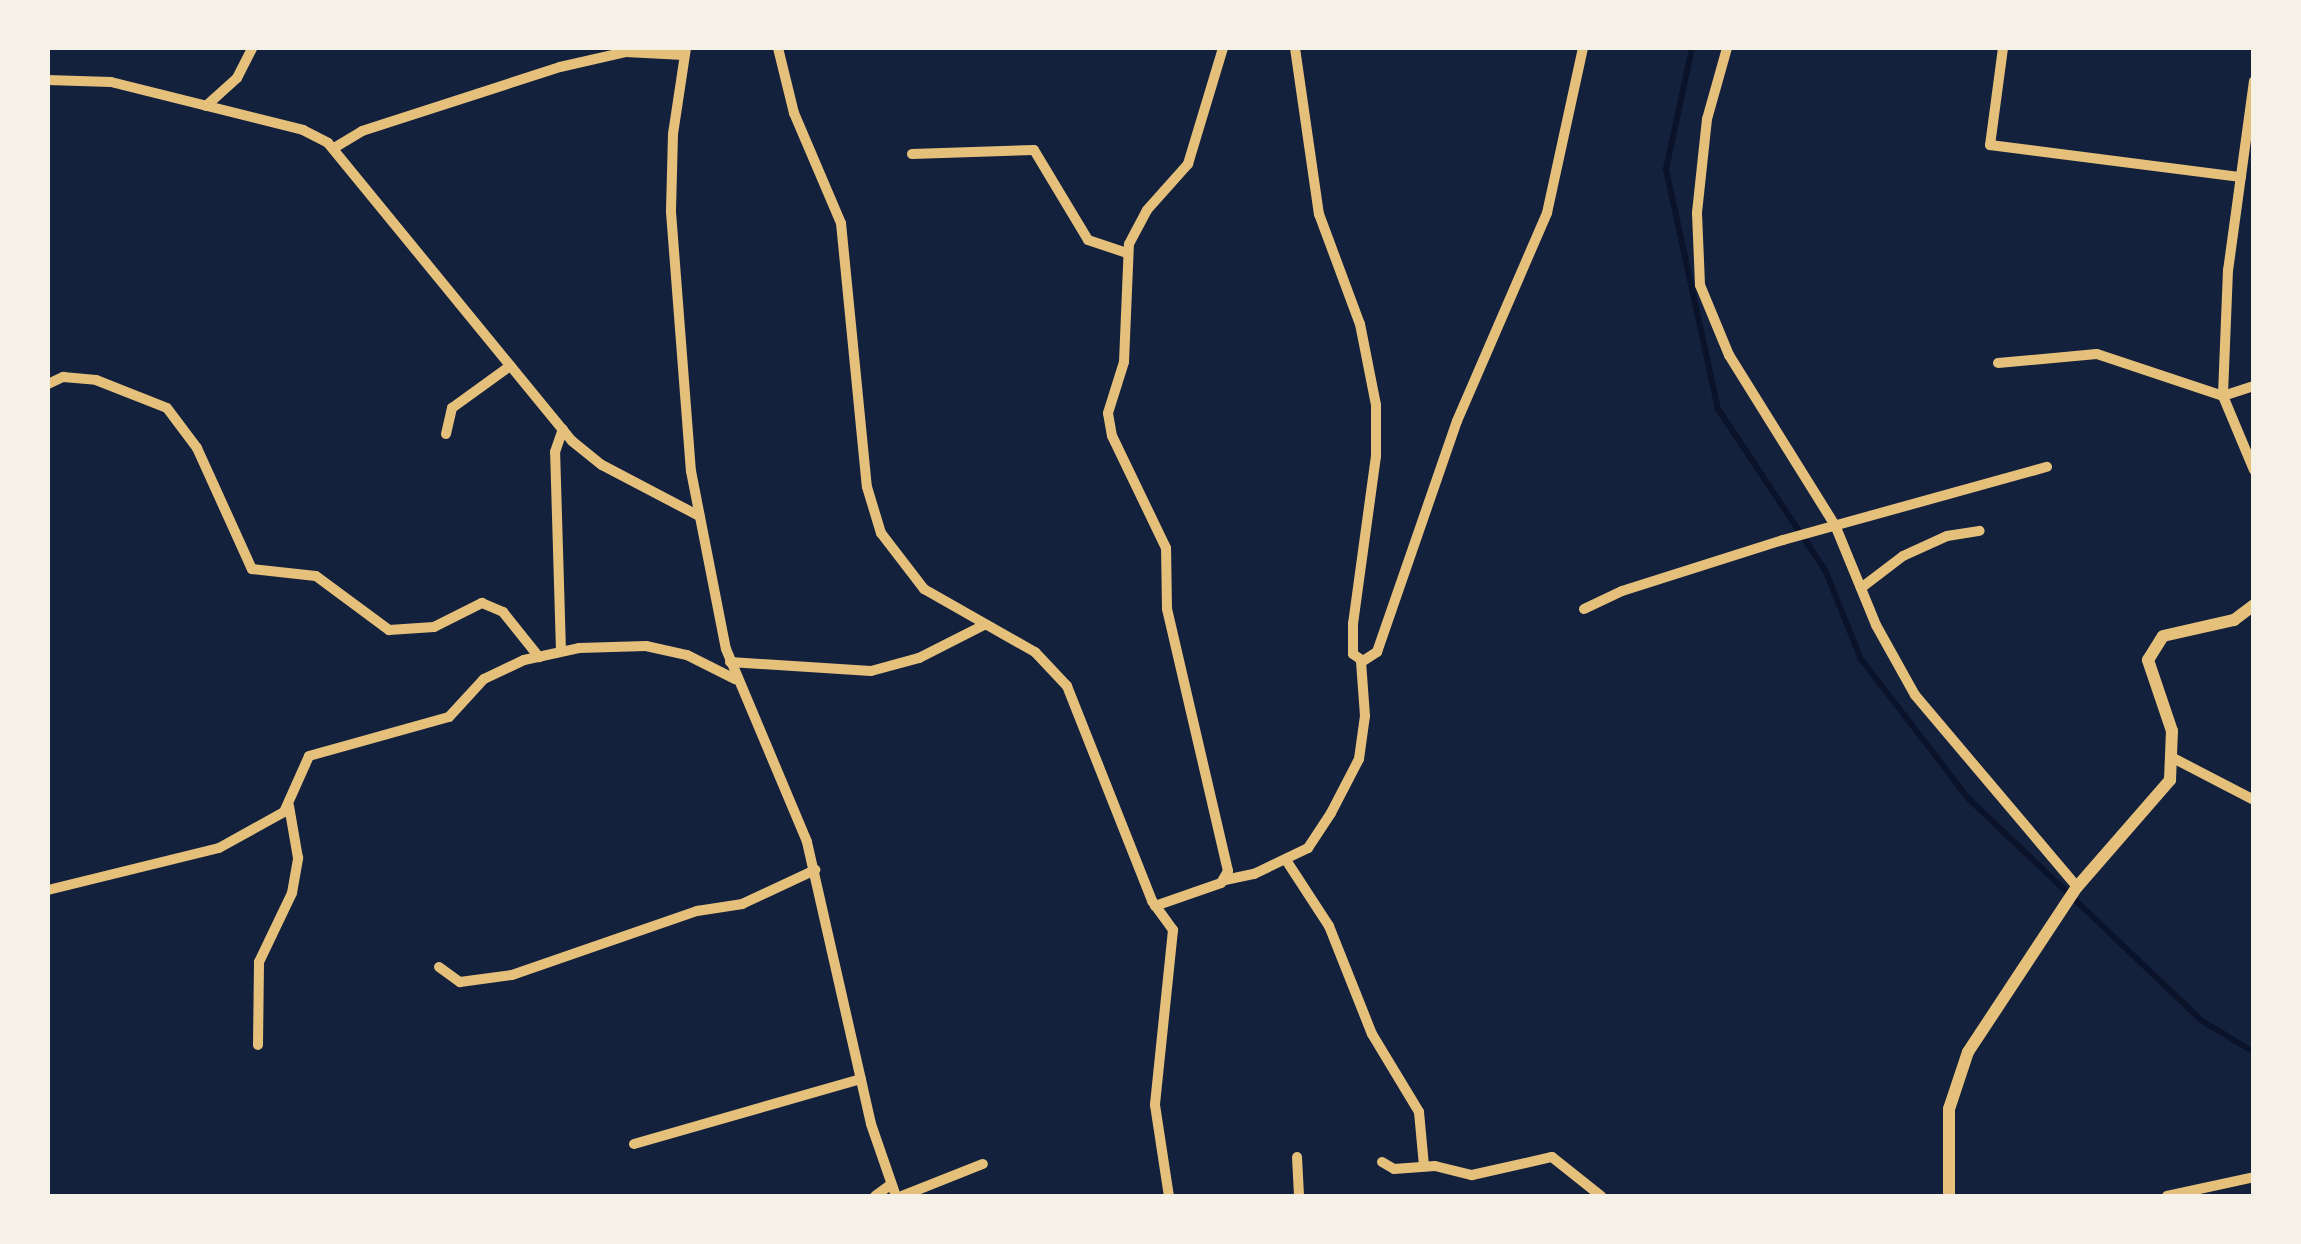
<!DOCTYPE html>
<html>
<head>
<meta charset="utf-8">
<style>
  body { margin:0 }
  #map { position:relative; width:2301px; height:1244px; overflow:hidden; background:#14213d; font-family:Overpass,sans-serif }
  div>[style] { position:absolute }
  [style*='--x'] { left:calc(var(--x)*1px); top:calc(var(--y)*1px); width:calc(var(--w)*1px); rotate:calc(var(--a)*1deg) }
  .stream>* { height:6px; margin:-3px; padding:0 3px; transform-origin:3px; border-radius:3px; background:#0b132b }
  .minor>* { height:10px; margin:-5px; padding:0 5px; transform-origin:5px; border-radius:5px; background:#e5c07b }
  .tertiary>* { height:12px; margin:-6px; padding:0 6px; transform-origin:6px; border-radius:6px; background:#e5c07b }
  span { translate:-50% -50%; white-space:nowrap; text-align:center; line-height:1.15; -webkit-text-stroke:8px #f6f1e7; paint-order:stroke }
  .frame { position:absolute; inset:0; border:50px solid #f6f1e7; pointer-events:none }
</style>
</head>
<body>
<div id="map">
  <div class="stream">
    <div style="--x:1692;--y:48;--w:124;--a:102.1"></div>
    <div style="--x:1666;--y:169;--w:246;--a:77.8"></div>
    <div style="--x:1718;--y:409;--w:193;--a:56.4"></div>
    <div style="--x:1825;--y:570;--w:96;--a:68"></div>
    <div style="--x:1861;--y:659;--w:175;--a:52.4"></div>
    <div style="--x:1968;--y:798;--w:323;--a:43.6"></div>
    <div style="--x:2202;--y:1021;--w:61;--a:30.8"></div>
  </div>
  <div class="minor">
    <div style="--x:686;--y:48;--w:87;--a:98.6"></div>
    <div style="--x:673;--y:134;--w:78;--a:91.5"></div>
    <div style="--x:671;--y:212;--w:260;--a:85.6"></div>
    <div style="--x:691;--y:471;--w:181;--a:78.9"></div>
    <div style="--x:726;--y:649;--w:209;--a:67.2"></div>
    <div style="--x:807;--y:842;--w:289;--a:77.2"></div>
    <div style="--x:871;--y:1124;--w:76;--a:70.9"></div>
    <div style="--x:778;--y:48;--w:67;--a:76.2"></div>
    <div style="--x:794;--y:113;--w:120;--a:66.9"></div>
    <div style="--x:841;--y:223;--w:265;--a:84.4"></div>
    <div style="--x:867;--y:487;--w:48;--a:73.1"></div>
    <div style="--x:881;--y:533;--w:71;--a:52.5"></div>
    <div style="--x:924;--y:589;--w:128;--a:29.6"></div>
    <div style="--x:1035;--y:652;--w:47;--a:46.7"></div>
    <div style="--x:1067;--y:686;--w:231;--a:68.4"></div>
    <div style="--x:1152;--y:901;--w:36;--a:54"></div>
    <div style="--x:1173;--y:930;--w:176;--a:95.9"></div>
    <div style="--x:1155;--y:1105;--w:92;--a:81.3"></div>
    <div style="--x:1295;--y:48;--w:168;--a:81.8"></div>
    <div style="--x:1319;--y:214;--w:117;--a:69.6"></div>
    <div style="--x:1360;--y:324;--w:83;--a:78.8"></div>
    <div style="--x:1376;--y:405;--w:51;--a:90"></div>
    <div style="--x:1376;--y:456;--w:169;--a:97.8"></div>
    <div style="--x:1353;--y:623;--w:31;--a:90"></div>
    <div style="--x:1353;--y:654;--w:12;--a:35"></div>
    <div style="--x:1363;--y:661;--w:17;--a:-33"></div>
    <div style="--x:1377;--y:652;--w:244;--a:-70.9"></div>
    <div style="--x:1457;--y:421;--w:227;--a:-66.6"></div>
    <div style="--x:1547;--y:213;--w:169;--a:-77.7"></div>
    <div style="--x:1727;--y:48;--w:74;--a:105.7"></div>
    <div style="--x:1707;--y:119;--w:95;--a:96.1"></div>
    <div style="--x:1697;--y:213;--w:72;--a:87.6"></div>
    <div style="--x:1700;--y:285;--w:76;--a:67.5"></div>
    <div style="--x:1729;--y:355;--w:200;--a:58.1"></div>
    <div style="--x:1835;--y:525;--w:108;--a:67.7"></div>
    <div style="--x:1876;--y:625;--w:80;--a:60.9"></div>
    <div style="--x:1915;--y:695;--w:251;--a:49.8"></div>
    <div style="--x:2003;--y:48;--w:98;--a:97.6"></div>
    <div style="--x:1990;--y:145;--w:253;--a:7.3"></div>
    <div style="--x:48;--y:80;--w:63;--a:1.8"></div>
    <div style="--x:111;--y:82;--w:198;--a:14"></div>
    <div style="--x:303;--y:130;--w:28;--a:27"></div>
    <div style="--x:328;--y:143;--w:385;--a:50.7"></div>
    <div style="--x:572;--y:441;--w:38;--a:39"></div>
    <div style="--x:602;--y:465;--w:110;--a:27.7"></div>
    <div style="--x:2254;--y:81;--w:191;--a:97.8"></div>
    <div style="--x:2228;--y:270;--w:126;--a:92.3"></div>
    <div style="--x:2223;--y:396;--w:80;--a:67.3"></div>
    <div style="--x:206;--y:106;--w:42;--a:-42.1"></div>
    <div style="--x:237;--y:78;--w:34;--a:-63"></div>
    <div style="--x:334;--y:148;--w:33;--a:-31"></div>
    <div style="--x:362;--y:131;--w:208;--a:-17.9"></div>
    <div style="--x:560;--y:67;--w:68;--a:-12.8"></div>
    <div style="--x:626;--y:52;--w:58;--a:3"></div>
    <div style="--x:912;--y:154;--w:122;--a:-1.9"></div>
    <div style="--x:1034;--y:150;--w:105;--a:59"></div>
    <div style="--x:1088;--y:240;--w:41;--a:18.4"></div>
    <div style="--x:1998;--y:363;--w:99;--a:-5.2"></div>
    <div style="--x:2097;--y:354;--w:133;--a:18.4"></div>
    <div style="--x:2223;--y:396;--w:33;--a:-18"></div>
    <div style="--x:48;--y:384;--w:17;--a:-25"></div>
    <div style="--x:63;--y:377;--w:33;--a:5"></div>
    <div style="--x:96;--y:380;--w:76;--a:21.5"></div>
    <div style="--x:167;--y:408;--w:50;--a:53.1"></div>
    <div style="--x:197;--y:448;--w:133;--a:65.6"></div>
    <div style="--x:252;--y:569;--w:64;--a:6.2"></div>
    <div style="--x:316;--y:576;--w:91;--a:36.5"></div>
    <div style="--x:389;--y:630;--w:45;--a:-3.8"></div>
    <div style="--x:434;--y:627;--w:54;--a:-26.6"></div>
    <div style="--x:482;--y:603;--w:23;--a:23"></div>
    <div style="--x:503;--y:612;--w:58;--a:51.3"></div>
    <div style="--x:446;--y:434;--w:27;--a:-77"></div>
    <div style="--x:452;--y:408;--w:72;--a:-35.9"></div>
    <div style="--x:1861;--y:588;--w:53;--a:-37.3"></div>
    <div style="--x:1903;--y:556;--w:48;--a:-24.4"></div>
    <div style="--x:1947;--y:536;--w:33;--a:-9"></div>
    <div style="--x:1584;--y:609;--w:42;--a:-25.3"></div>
    <div style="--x:1622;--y:591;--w:169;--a:-17.6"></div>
    <div style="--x:1783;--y:540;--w:274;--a:-15.5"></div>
    <div style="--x:561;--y:651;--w:199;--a:-91.7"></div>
    <div style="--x:555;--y:452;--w:24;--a:-71"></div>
    <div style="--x:730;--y:662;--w:141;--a:3.7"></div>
    <div style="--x:871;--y:671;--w:50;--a:-15.2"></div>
    <div style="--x:919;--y:658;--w:71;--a:-26.9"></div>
    <div style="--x:2175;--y:759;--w:89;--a:27.4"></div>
    <div style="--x:1286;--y:860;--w:79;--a:56.9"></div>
    <div style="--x:1329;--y:926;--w:116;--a:68.3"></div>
    <div style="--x:1372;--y:1034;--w:91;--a:58.9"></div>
    <div style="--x:1419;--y:1112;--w:54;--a:84.7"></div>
    <div style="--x:1225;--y:880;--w:30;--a:-12"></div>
    <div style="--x:1254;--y:874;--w:60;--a:-25.7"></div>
    <div style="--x:1308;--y:848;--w:42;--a:-56.7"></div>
    <div style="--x:1331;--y:813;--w:61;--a:-62.6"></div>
    <div style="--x:1359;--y:759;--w:43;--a:-82.1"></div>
    <div style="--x:1365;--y:716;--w:55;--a:-94.2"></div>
    <div style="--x:48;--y:890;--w:176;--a:-13.8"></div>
    <div style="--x:219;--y:848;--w:74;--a:-29"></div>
    <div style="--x:284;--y:812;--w:61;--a:-65.9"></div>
    <div style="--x:309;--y:756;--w:145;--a:-15.6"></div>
    <div style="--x:449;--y:717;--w:52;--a:-47.4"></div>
    <div style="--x:484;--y:679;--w:44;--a:-25.4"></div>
    <div style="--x:524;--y:660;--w:56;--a:-12.3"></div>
    <div style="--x:579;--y:648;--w:67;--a:-1.7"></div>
    <div style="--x:646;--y:646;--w:42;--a:12.4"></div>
    <div style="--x:687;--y:655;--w:54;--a:26.6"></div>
    <div style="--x:1155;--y:906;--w:70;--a:-19.2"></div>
    <div style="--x:1221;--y:883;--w:14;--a:-60"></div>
    <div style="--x:1228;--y:871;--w:269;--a:-103.1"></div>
    <div style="--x:1167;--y:609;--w:61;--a:-90.9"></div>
    <div style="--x:1166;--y:548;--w:124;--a:-115.7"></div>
    <div style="--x:1112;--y:436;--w:23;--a:-100"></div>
    <div style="--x:1108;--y:413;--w:53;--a:-72.6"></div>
    <div style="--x:1124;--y:362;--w:118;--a:-87.6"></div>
    <div style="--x:1129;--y:244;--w:38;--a:-62"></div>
    <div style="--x:1147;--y:210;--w:62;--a:-48.3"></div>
    <div style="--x:1188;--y:164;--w:121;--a:-73.2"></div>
    <div style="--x:439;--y:967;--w:26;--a:36"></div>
    <div style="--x:460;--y:982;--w:52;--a:-7.7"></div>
    <div style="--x:512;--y:975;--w:196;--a:-19.1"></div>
    <div style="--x:697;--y:911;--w:46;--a:-8.8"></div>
    <div style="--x:742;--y:904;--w:81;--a:-25"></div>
    <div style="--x:258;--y:1045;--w:83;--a:-89.3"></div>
    <div style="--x:259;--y:962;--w:76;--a:-64.4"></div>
    <div style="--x:292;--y:893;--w:36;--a:-80"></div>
    <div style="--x:298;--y:858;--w:53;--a:-99.8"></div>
    <div style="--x:634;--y:1144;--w:236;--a:-16"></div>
    <div style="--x:1297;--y:1157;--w:39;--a:87"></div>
    <div style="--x:1382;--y:1162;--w:14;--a:30"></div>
    <div style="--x:1394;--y:1169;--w:41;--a:-4.2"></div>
    <div style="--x:1435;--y:1166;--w:38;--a:14"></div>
    <div style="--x:1472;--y:1175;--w:82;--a:-12.7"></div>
    <div style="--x:1552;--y:1157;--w:63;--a:38.5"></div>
    <div style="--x:875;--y:1196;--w:19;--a:-36"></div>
    <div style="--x:902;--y:1196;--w:87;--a:-21.6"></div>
    <div style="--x:2167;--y:1196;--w:89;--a:-12.3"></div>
  </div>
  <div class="tertiary">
    <div style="--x:1949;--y:1196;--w:87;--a:-90"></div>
    <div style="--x:1949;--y:1109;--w:60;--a:-71.6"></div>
    <div style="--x:1968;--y:1052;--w:198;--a:-56.6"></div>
    <div style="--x:2077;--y:887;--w:142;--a:-49"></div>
    <div style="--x:2170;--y:780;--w:49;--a:-87.7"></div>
    <div style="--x:2172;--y:731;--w:75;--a:-108.7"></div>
    <div style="--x:2148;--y:660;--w:28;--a:-58"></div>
    <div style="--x:2163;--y:636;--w:73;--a:-12.7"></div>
    <div style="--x:2234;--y:620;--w:25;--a:-37"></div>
  </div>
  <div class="frame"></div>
</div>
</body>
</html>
